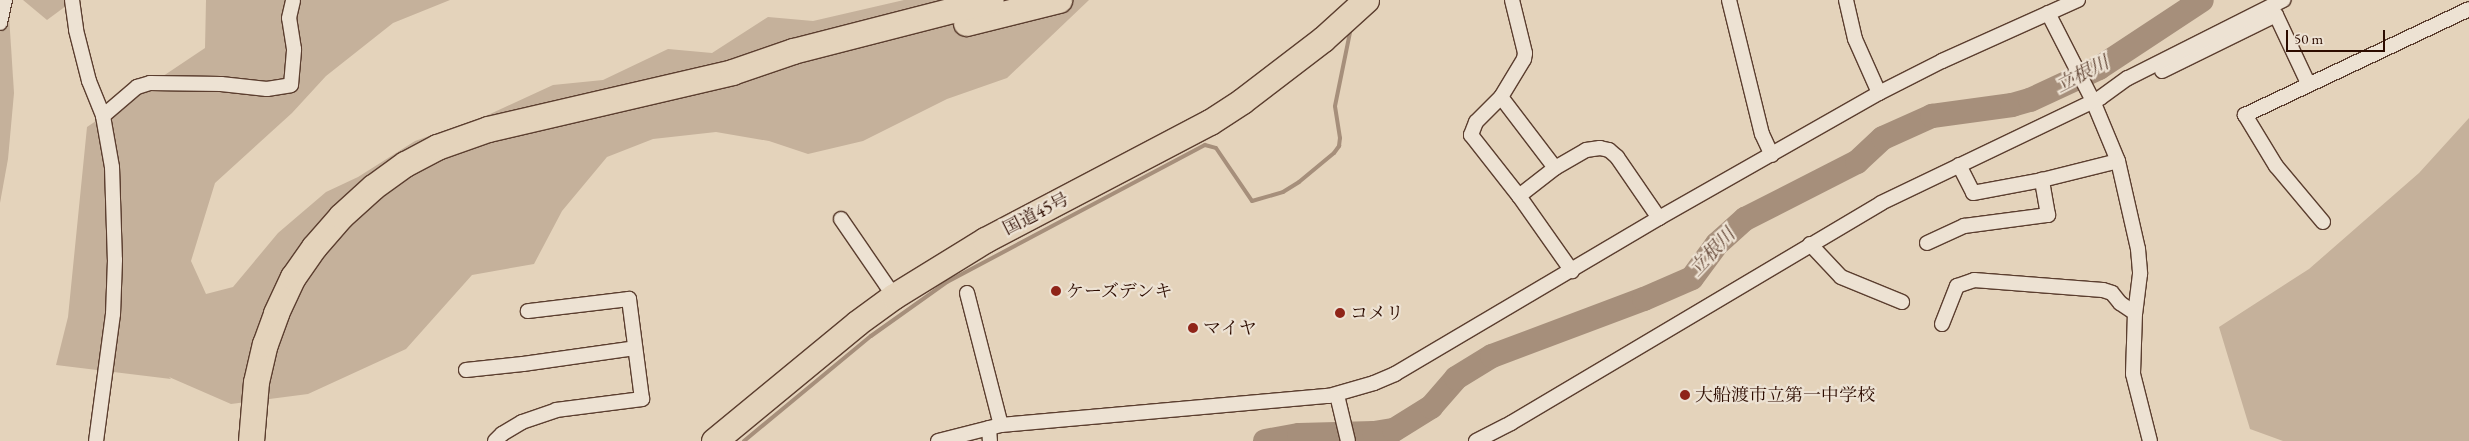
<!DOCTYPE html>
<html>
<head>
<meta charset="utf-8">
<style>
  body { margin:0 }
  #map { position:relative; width:2469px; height:441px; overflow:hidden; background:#e4d3bb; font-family:"EB Garamond","Noto Serif JP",serif }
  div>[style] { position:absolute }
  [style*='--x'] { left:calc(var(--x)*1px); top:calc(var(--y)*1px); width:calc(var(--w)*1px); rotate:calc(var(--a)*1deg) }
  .green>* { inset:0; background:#c5b19b }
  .stream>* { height:4px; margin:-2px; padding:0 2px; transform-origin:2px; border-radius:2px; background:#a68f7b }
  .river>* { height:24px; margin:-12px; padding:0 12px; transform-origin:12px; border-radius:12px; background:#a68f7b }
  .roads { filter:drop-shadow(1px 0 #5b3e2f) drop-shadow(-1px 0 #5b3e2f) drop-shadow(0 1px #5b3e2f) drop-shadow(0 -1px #5b3e2f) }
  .street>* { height:14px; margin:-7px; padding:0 7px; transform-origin:7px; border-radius:7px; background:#ede2d3 }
  .highway>* { height:25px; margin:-12.5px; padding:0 12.5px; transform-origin:12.5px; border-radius:12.5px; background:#e4d3bb }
  .dots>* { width:14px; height:14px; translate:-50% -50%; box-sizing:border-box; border:2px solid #ede2d3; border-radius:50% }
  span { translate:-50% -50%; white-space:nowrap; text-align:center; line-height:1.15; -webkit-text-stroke:4.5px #ede2d3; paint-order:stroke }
  .street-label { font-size:18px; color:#2d0c00 }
  .poi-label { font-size:18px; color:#2d0c00 }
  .left { translate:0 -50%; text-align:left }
  .water-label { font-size:19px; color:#634737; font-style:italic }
  .scale { position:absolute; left:2286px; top:30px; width:99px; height:22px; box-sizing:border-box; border:2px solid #2d0c00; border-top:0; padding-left:6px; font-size:15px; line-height:18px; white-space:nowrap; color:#2d0c00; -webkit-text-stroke:4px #ede2d3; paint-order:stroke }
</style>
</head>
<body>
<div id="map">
  <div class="green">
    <div style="clip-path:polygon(0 0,8px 0,14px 93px,8px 159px,0 203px)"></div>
    <div style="clip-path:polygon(23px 0,74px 0,47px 20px)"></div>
    <div style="clip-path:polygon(206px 0,450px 0,393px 23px,326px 76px,292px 113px,215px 183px,191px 261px,206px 294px,233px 287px,278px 233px,326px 192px,358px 177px,415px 141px,488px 115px,553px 85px,603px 80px,668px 49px,712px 53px,768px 17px,813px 21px,904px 0,1089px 0,1007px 78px,947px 99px,863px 141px,808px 154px,769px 141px,716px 132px,653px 139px,607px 157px,562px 211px,534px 264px,472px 275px,406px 349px,308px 394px,231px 404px,169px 377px,171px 379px,56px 365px,68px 317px,87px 127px,205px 48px)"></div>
    <div style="clip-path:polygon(2469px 118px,2469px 441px,2283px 441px,2250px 429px,2219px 327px,2309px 269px,2419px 173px)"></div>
  </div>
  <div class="stream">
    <div style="--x:744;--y:441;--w:165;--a:-39.6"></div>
    <div style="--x:871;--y:336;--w:93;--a:-35.4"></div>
    <div style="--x:947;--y:282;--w:292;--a:-28"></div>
    <div style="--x:1205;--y:145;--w:11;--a:15"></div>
    <div style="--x:1216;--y:148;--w:64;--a:55.8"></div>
    <div style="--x:1252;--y:201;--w:32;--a:-16"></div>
    <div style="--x:1283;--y:192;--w:19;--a:-32"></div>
    <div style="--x:1299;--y:182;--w:45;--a:-39.6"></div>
    <div style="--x:1334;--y:153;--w:9;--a:-54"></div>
    <div style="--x:1339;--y:146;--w:8;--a:-83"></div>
    <div style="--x:1340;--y:138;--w:32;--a:-99"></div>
    <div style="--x:1335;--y:106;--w:76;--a:-78.5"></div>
  </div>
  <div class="river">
    <div style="--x:1265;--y:441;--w:35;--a:-10"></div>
    <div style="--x:1299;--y:435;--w:75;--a:-1.5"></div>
    <div style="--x:1374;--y:433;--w:20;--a:-9"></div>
    <div style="--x:1394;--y:430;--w:44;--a:-31.9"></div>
    <div style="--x:1431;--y:407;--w:38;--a:-49"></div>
    <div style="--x:1456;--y:378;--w:42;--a:-31.4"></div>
    <div style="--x:1492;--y:356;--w:162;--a:-20.6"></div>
    <div style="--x:1644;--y:299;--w:52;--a:-23.6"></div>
    <div style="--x:1692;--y:278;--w:42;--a:-53.7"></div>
    <div style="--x:1717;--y:244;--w:38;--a:-42"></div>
    <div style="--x:1745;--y:219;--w:126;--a:-27"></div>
    <div style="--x:1857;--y:162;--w:35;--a:-43"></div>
    <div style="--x:1883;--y:138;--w:54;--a:-24.2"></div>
    <div style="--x:1932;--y:116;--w:81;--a:-7.8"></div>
    <div style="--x:2012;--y:105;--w:19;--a:-16"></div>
    <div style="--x:2030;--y:100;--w:76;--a:-24.9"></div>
    <div style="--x:2099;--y:68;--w:123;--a:-33.4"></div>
  </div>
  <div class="roads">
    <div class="street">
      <div style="--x:72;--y:0;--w:30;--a:82"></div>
      <div style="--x:76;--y:30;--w:53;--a:75.7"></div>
      <div style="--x:89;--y:81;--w:38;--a:68"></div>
      <div style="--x:103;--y:116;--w:52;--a:80"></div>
      <div style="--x:112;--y:167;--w:93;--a:88.2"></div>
      <div style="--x:115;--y:260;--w:54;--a:92.1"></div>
      <div style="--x:113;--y:314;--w:128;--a:97.6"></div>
      <div style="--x:1512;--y:0;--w:55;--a:76.2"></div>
      <div style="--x:1525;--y:53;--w:6;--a:99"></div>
      <div style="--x:1524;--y:59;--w:44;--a:121.2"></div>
      <div style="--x:1501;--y:97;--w:35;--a:135"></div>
      <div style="--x:1476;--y:122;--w:14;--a:111"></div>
      <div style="--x:1471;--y:135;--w:78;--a:51.8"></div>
      <div style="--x:1519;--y:196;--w:92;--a:54.8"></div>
      <div style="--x:1729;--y:0;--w:138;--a:76.2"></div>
      <div style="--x:1762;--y:134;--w:23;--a:65"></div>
      <div style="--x:1846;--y:0;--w:40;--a:77"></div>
      <div style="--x:1855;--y:39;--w:59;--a:66"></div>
      <div style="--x:2048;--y:13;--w:99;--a:62.9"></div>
      <div style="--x:2093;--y:101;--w:65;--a:67.4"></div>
      <div style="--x:2118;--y:161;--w:90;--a:77.2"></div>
      <div style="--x:2138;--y:249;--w:25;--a:85"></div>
      <div style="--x:2140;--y:274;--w:39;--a:97"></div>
      <div style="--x:2135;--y:313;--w:61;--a:91.9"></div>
      <div style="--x:2133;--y:374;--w:69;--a:75.8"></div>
      <div style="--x:0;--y:23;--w:24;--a:-78"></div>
      <div style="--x:2162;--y:71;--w:127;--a:-26.2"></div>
      <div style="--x:2276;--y:15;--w:77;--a:64.8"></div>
      <div style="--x:1501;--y:97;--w:89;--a:52.7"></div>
      <div style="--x:103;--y:116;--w:45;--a:-40.5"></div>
      <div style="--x:137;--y:87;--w:14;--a:-17"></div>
      <div style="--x:150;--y:83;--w:71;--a:0.8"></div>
      <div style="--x:221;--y:84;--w:46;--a:6.2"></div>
      <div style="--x:267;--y:89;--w:24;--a:-9"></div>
      <div style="--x:291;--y:85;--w:36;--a:-85"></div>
      <div style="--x:294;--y:49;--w:31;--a:-99"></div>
      <div style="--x:289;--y:18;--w:18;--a:-77"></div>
      <div style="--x:1959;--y:165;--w:31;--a:63"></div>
      <div style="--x:1973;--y:193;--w:70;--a:-10.7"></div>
      <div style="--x:1519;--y:196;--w:46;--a:-37.9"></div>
      <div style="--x:1555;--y:168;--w:36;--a:-30"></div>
      <div style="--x:1586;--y:150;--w:14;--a:-8"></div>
      <div style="--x:1600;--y:148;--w:9;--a:13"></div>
      <div style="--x:1609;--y:150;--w:11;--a:41"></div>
      <div style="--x:1617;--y:157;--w:74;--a:55.5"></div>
      <div style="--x:841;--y:219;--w:93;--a:55.5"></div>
      <div style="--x:2323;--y:222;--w:73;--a:-130"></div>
      <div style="--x:2276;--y:166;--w:60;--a:-121.3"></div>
      <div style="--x:2245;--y:115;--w:248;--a:-25.3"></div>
      <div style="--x:1927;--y:243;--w:41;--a:-24.7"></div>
      <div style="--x:1964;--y:226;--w:85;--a:-7.5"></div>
      <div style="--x:2048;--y:215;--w:36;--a:-100"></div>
      <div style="--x:2042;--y:180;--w:78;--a:-14"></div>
      <div style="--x:1810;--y:244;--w:45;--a:46.8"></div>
      <div style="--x:1841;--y:277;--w:66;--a:22.3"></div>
      <div style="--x:967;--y:293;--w:136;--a:75.6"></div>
      <div style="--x:1942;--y:324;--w:41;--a:-68.5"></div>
      <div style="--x:1957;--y:286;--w:18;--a:-19"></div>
      <div style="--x:1974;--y:280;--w:129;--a:4.4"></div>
      <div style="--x:2103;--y:290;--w:9;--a:18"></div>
      <div style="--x:2112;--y:293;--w:13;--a:51"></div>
      <div style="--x:2120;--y:303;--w:18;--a:34"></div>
      <div style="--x:466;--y:370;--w:57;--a:-6"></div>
      <div style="--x:523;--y:364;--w:113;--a:-8.1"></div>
      <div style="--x:1337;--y:395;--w:47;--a:76.6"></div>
      <div style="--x:989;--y:428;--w:13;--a:86"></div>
      <div style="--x:495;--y:441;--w:10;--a:-45"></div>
      <div style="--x:502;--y:434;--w:23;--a:-31"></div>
      <div style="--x:522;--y:422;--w:36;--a:-19"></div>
      <div style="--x:556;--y:410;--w:87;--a:-7.3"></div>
      <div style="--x:642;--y:399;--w:101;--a:-97.4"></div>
      <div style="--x:629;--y:299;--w:102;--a:173.2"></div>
      <div style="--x:938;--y:441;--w:65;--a:-14.3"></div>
      <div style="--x:1001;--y:425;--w:329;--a:-5.1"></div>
      <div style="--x:1329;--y:396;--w:47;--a:-16.1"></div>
      <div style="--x:1374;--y:383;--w:23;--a:-23"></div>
      <div style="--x:1395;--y:374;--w:307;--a:-30.6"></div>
      <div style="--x:1659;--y:218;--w:253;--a:-29.6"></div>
      <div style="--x:1879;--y:93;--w:71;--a:-26.9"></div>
      <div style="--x:1942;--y:61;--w:149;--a:-24.2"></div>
      <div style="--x:1476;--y:441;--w:39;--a:-27"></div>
      <div style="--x:1511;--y:423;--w:430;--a:-30.7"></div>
      <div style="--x:1881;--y:203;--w:243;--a:-25.6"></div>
      <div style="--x:2100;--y:98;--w:34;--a:-36"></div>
      <div style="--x:2128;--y:78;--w:174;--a:-26.7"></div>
    </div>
    <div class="highway">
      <div style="--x:966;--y:23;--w:96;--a:-13.9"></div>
      <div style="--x:251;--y:441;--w:59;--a:-85.2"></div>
      <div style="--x:256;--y:382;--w:39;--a:-77"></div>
      <div style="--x:265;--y:344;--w:33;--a:-70"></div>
      <div style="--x:276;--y:313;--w:40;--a:-65"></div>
      <div style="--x:293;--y:277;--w:37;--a:-55"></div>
      <div style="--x:314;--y:247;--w:41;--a:-48.9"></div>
      <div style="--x:341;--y:216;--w:43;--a:-42.2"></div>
      <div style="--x:373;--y:187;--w:39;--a:-36"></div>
      <div style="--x:405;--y:164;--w:36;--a:-28"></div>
      <div style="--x:437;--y:147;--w:54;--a:-19.4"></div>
      <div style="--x:488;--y:129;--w:251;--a:-13.1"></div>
      <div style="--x:732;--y:72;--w:65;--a:-19"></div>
      <div style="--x:793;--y:51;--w:204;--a:-14.4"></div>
      <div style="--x:714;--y:441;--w:185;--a:-39.5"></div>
      <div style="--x:857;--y:323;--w:46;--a:-36.1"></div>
      <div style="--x:894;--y:296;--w:107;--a:-31.6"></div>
      <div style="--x:985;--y:240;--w:254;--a:-27.7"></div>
      <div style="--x:1210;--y:122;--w:38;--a:-33"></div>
      <div style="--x:1242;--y:101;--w:102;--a:-37.4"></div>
      <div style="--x:1323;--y:39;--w:58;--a:-42.2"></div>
    </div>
  </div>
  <div class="dots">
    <div style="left:1056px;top:291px;background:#8f2418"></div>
    <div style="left:1340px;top:313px;background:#8f2418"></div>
    <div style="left:1193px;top:328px;background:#8f2418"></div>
    <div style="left:1685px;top:395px;background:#8f2418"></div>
  </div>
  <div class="street-label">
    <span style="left:1036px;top:214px;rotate:-27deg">国道45号</span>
  </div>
  <div class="poi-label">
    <span class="left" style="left:1066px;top:291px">ケーズデンキ</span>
    <span class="left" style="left:1350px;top:313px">コメリ</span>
    <span class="left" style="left:1203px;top:328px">マイヤ</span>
    <span class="left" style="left:1695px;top:395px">大船渡市立第一中学校</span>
  </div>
  <div class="water-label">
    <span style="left:2082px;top:74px;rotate:-27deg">立根川</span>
    <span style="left:1712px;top:252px;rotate:-47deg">立根川</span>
  </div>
  <div class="scale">50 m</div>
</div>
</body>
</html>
